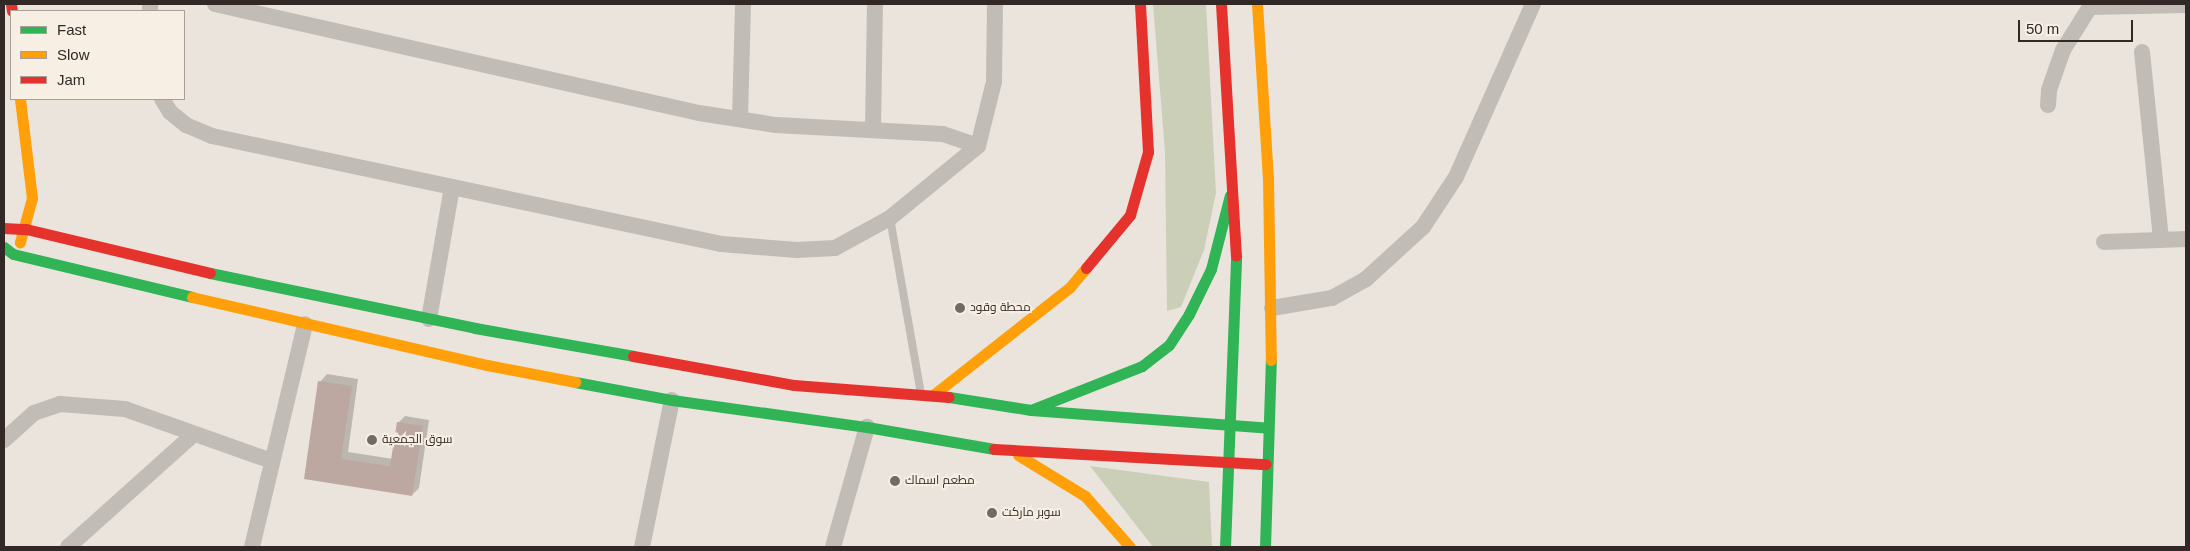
<!DOCTYPE html>
<html>
<head>
<meta charset="utf-8">
<style>
  body { margin:0 }
  #map { position:relative; width:2190px; height:551px; overflow:hidden; background:#eae4dd; font-family:Arial,Cairo,sans-serif }
  div>[style] { position:absolute }
  [style*='--x'] { left:calc(var(--x)*1px); top:calc(var(--y)*1px); width:calc(var(--w)*1px); rotate:calc(var(--a)*1deg) }
  .green>* { inset:0; background:#cbcfb8 }
  .shadow>* { inset:0; background:#0003 }
  .building>* { inset:0; background:#bca8a0 }
  .lane>* { height:8px; margin:-4px; padding:0 4px; transform-origin:4px; border-radius:4px; background:#c2bcb7 }
  .street>* { height:16px; margin:-8px; padding:0 8px; transform-origin:8px; border-radius:8px; background:#c2bcb7 }
  .fast>* { height:11px; margin:-5.5px; padding:0 5.5px; transform-origin:5.5px; border-radius:5.5px; background:#30b455 }
  .slow>* { height:11px; margin:-5.5px; padding:0 5.5px; transform-origin:5.5px; border-radius:5.5px; background:#ff9f0a }
  .jam>* { height:11px; margin:-5.5px; padding:0 5.5px; transform-origin:5.5px; border-radius:5.5px; background:#e5322d }
  .dots>* { width:14px; height:14px; translate:-50% -50%; box-sizing:border-box; border:2px solid #f7eee4; border-radius:50% }
  span { translate:-50% -50%; white-space:nowrap; text-align:center; line-height:1.15; -webkit-text-stroke:4px #f7eee4; paint-order:stroke }
  .poi-label { font-size:12px; color:#322926 }
  .left { translate:0 -50%; text-align:left }
  .frame { position:absolute; inset:0; border:5px solid #322926; pointer-events:none }
  .legend { position:absolute; left:10px; top:10px; width:175px; height:90px; box-sizing:border-box; background:#f7eee4; border:1px solid #a89f98; margin:0; padding:6px 9px; list-style:none; font-size:15px; color:#322926 }
  .legend li { display:flex; align-items:center; gap:10px; height:25px }
  .legend b { width:25px; border:1px solid #a89f98 }
  .scale { position:absolute; left:2018px; top:20px; width:115px; height:22px; box-sizing:border-box; border:2px solid #322926; border-top:0; padding-left:6px; font-size:15px; line-height:18px; white-space:nowrap; color:#322926; -webkit-text-stroke:4px #f7eee4; paint-order:stroke }
</style>
</head>
<body>
<div id="map">
  <div class="green">
    <div style="clip-path:polygon(1153px 4px,1206px 4px,1216px 193px,1204px 250px,1181px 307px,1167px 311px,1165px 152px)"></div>
    <div style="clip-path:polygon(1090px 466px,1209px 482px,1212px 547px,1153px 547px)"></div>
  </div>
  <div class="shadow">
    <div style="clip-path:polygon(327px 374px,358px 379px,348px 452px,393px 459px,398px 423px,405px 416px,429px 420px,419px 488px,412px 495px,305px 478px,320px 382px)"></div>
  </div>
  <div class="building">
    <div style="clip-path:polygon(318px 381px,352px 386px,341px 459px,390px 466px,397px 422px,423px 426px,412px 496px,304px 479px)"></div>
  </div>
  <div class="lane">
    <div style="--x:890;--y:218;--w:178;--a:80"></div>
  </div>
  <div class="street">
    <div style="--x:150;--y:4;--w:7;--a:90"></div>
    <div style="--x:215;--y:4;--w:496;--a:12.7"></div>
    <div style="--x:699;--y:113;--w:78;--a:8.9"></div>
    <div style="--x:776;--y:125;--w:167;--a:3.1"></div>
    <div style="--x:943;--y:134;--w:37;--a:19"></div>
    <div style="--x:2142;--y:52;--w:188;--a:84.2"></div>
    <div style="--x:162;--y:99;--w:15;--a:58"></div>
    <div style="--x:170;--y:112;--w:21;--a:39"></div>
    <div style="--x:186;--y:125;--w:28;--a:23"></div>
    <div style="--x:212;--y:136;--w:520;--a:11.98"></div>
    <div style="--x:721;--y:244;--w:76;--a:4.5"></div>
    <div style="--x:797;--y:250;--w:38;--a:-3"></div>
    <div style="--x:835;--y:248;--w:63;--a:-28.6"></div>
    <div style="--x:890;--y:218;--w:114;--a:-39.3"></div>
    <div style="--x:978;--y:146;--w:66;--a:-76"></div>
    <div style="--x:994;--y:82;--w:78;--a:-89.3"></div>
    <div style="--x:2048;--y:105;--w:15;--a:-86"></div>
    <div style="--x:2049;--y:90;--w:42;--a:-70.7"></div>
    <div style="--x:2063;--y:50;--w:51;--a:-57.9"></div>
    <div style="--x:2090;--y:7;--w:96;--a:-1.2"></div>
    <div style="--x:740;--y:119;--w:115;--a:-88.5"></div>
    <div style="--x:873;--y:130;--w:126;--a:-89.1"></div>
    <div style="--x:2104;--y:242;--w:82;--a:-2.1"></div>
    <div style="--x:1272;--y:308;--w:61;--a:-9.5"></div>
    <div style="--x:1332;--y:298;--w:39;--a:-29"></div>
    <div style="--x:1366;--y:279;--w:77;--a:-42.4"></div>
    <div style="--x:1423;--y:227;--w:60;--a:-56.6"></div>
    <div style="--x:1456;--y:177;--w:189;--a:-66"></div>
    <div style="--x:429;--y:319;--w:134;--a:-80.1"></div>
    <div style="--x:4;--y:440;--w:40;--a:-42"></div>
    <div style="--x:34;--y:413;--w:28;--a:-19"></div>
    <div style="--x:60;--y:404;--w:65;--a:4.4"></div>
    <div style="--x:125;--y:409;--w:156;--a:19.5"></div>
    <div style="--x:68;--y:547;--w:169;--a:-41.9"></div>
    <div style="--x:252;--y:547;--w:229;--a:-76.6"></div>
    <div style="--x:642;--y:547;--w:150;--a:-78.5"></div>
    <div style="--x:833;--y:547;--w:125;--a:-74.2"></div>
  </div>
  <div class="fast">
    <div style="--x:4;--y:247;--w:11;--a:38"></div>
    <div style="--x:13;--y:254;--w:184;--a:13.5"></div>
    <div style="--x:210;--y:273;--w:271;--a:11.7"></div>
    <div style="--x:475;--y:328;--w:160;--a:10"></div>
    <div style="--x:575;--y:382;--w:99;--a:10.5"></div>
    <div style="--x:672;--y:400;--w:197;--a:7.9"></div>
    <div style="--x:867;--y:427;--w:129;--a:9.8"></div>
    <div style="--x:949;--y:397;--w:83;--a:9"></div>
    <div style="--x:1031;--y:410;--w:238;--a:4.3"></div>
    <div style="--x:1033;--y:409;--w:117;--a:-21.5"></div>
    <div style="--x:1142;--y:366;--w:34;--a:-38"></div>
    <div style="--x:1169;--y:345;--w:37;--a:-57"></div>
    <div style="--x:1189;--y:314;--w:50;--a:-63.9"></div>
    <div style="--x:1211;--y:269;--w:76;--a:-75.6"></div>
    <div style="--x:1225;--y:547;--w:291;--a:-87.8"></div>
    <div style="--x:1265;--y:547;--w:187;--a:-88.2"></div>
  </div>
  <div class="slow">
    <div style="--x:1257;--y:4;--w:174;--a:86.4"></div>
    <div style="--x:1268;--y:178;--w:182;--a:89.1"></div>
    <div style="--x:20;--y:99;--w:100;--a:83.1"></div>
    <div style="--x:32;--y:198;--w:46;--a:105.3"></div>
    <div style="--x:192;--y:297;--w:303;--a:13"></div>
    <div style="--x:487;--y:365;--w:90;--a:10.9"></div>
    <div style="--x:933;--y:395;--w:174;--a:-38.2"></div>
    <div style="--x:1070;--y:287;--w:25;--a:-50"></div>
    <div style="--x:1018;--y:455;--w:79;--a:31.5"></div>
    <div style="--x:1085;--y:496;--w:68;--a:48.6"></div>
  </div>
  <div class="jam">
    <div style="--x:11;--y:4;--w:7;--a:82"></div>
    <div style="--x:1221;--y:4;--w:252;--a:86.6"></div>
    <div style="--x:4;--y:228;--w:22;--a:3"></div>
    <div style="--x:26;--y:229;--w:189;--a:13.4"></div>
    <div style="--x:1086;--y:268;--w:69;--a:-50.3"></div>
    <div style="--x:1130;--y:215;--w:66;--a:-74.1"></div>
    <div style="--x:1148;--y:152;--w:148;--a:-93.1"></div>
    <div style="--x:633;--y:356;--w:164;--a:10.2"></div>
    <div style="--x:794;--y:385;--w:155;--a:4.4"></div>
    <div style="--x:994;--y:449;--w:272;--a:3.2"></div>
  </div>
  <div class="dots">
    <div style="left:960px;top:308px;background:#726a66"></div>
    <div style="left:372px;top:440px;background:#726a66"></div>
    <div style="left:895px;top:481px;background:#726a66"></div>
    <div style="left:992px;top:513px;background:#726a66"></div>
  </div>
  <div class="poi-label">
    <span class="left" style="left:970px;top:308px">محطة وقود</span>
    <span class="left" style="left:382px;top:440px">سوق الجمعية</span>
    <span class="left" style="left:905px;top:481px">مطعم اسماك</span>
    <span class="left" style="left:1002px;top:513px">سوبر ماركت</span>
  </div>
  <div class="frame"></div>
  <ul class="legend">
  <li><b style="height:6px;background:#30b455"></b>Fast</li>
  <li><b style="height:6px;background:#ff9f0a"></b>Slow</li>
  <li><b style="height:6px;background:#e5322d"></b>Jam</li>
  </ul>
  <div class="scale">50 m</div>
</div>
</body>
</html>
